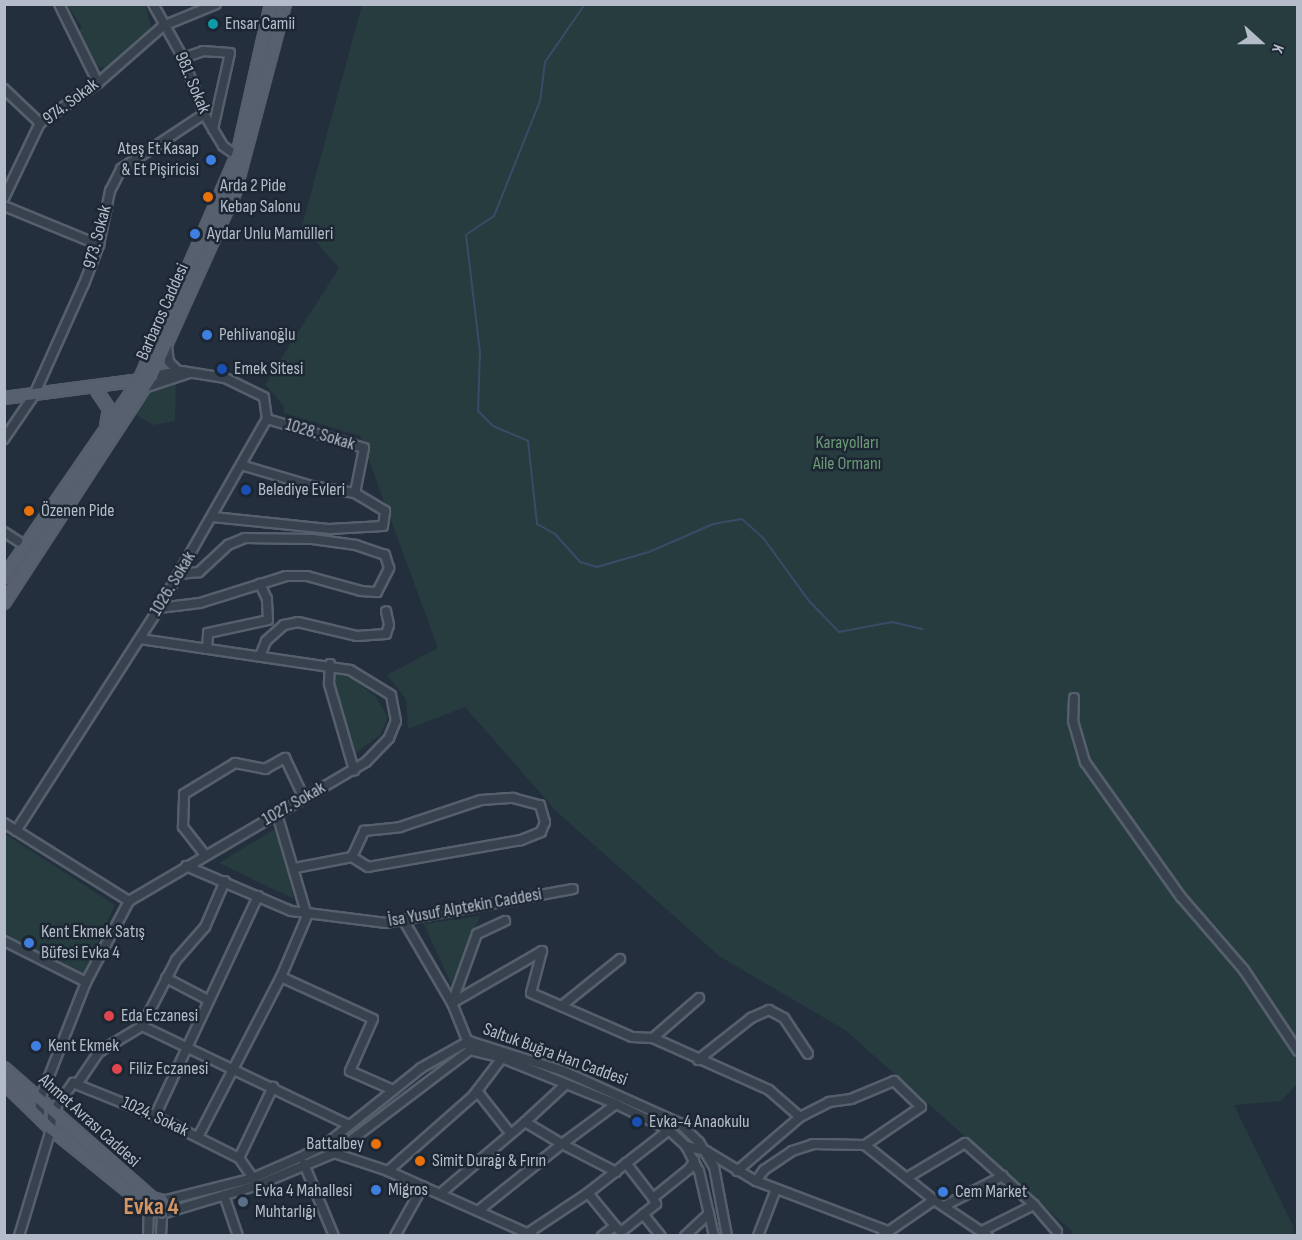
<!DOCTYPE html>
<html>
<head>
<meta charset="utf-8">
<style>
  body { margin:0 }
  #map { position:relative; width:1302px; height:1240px; overflow:hidden; background:#242f3e; font-family:"Sofia Sans Condensed",sans-serif }
  div>[style] { position:absolute }
  [style*='--x'] { left:calc(var(--x)*1px); top:calc(var(--y)*1px); width:calc(var(--w)*1px); rotate:calc(var(--a)*1deg) }
  .green>* { inset:0; background:#263c3f }
  .stream>* { height:2px; margin:-1px; padding:0 1px; transform-origin:1px; border-radius:1px; background:#394c67 }
  .roads { filter:drop-shadow(2px 0 #565f6c) drop-shadow(-2px 0 #565f6c) drop-shadow(0 2px #565f6c) drop-shadow(0 -2px #565f6c) }
  .minor>* { height:8px; margin:-4px; padding:0 4px; transform-origin:4px; border-radius:4px; background:#38414e }
  .major>* { height:10px; margin:-5px; padding:0 5px; transform-origin:5px; border-radius:5px; background:#56606e }
  .dots>* { width:16px; height:16px; translate:-50% -50%; box-sizing:border-box; border:3px solid #1d2633; border-radius:50% }
  span { translate:-50% -50%; white-space:nowrap; text-align:center; line-height:1.15; -webkit-text-stroke:5px #1d2633; paint-order:stroke }
  .poi-label { font-size:18px; color:#b4bcc9 }
  .left { translate:0 -50%; text-align:left }
  .right { translate:-100% -50%; text-align:right }
  .street-label { font-size:18px; color:#b4bcc9 }
  .park-label { font-size:18px; color:#6b9a76 }
  .district-label { font-size:24px; color:#d59563; font-weight:700 }
  .frame { position:absolute; inset:0; border:6px solid #b4bcc9; pointer-events:none }
  .north { position:absolute; left:1230px; top:12px; width:60px; height:60px; -webkit-text-stroke:4px #1d2633; paint-order:stroke; rotate:111deg; font-size:16px; font-weight:700; line-height:24px; text-align:center; color:#b4bcc9 }
  .north::after { content:''; display:block; margin:auto; width:21px; height:27px; background:#b4bcc9; clip-path:polygon(50% 0,100% 100%,50% 72%,0 100%) }
</style>
</head>
<body>
<div id="map">
  <div class="green">
    <div style="clip-path:polygon(67px 5px,145px 5px,151px 26px,146px 38px,105px 68px,96px 67px,77px 33px,82px 27px)"></div>
    <div style="clip-path:polygon(362px 5px,1297px 5px,1297px 1084px,1281px 1101px,1234px 1105px,1294px 1228px,1292px 1235px,1072px 1235px,1073px 1232px,845px 1030px,719px 956px,557px 812px,465px 707px,408px 729px,406px 699px,387px 675px,438px 648px,360px 436px,284px 413px,283px 405px,265px 384px,339px 268px,302px 226px)"></div>
    <div style="clip-path:polygon(176px 381px,175px 421px,153px 425px,133px 413px,151px 385px)"></div>
    <div style="clip-path:polygon(335px 672px,352px 679px,375px 696px,388px 717px,380px 735px,355px 754px,333px 685px)"></div>
    <div style="clip-path:polygon(275px 829px,284px 850px,294px 899px,219px 863px)"></div>
    <div style="clip-path:polygon(5px 834px,115px 905px,83px 975px,5px 936px)"></div>
    <div style="clip-path:polygon(480px 916px,451px 984px,424px 924px)"></div>
  </div>
  <div class="stream">
    <div style="--x:585;--y:4;--w:70;--a:124.6"></div>
    <div style="--x:545;--y:62;--w:39;--a:97"></div>
    <div style="--x:540;--y:101;--w:124;--a:111.8"></div>
    <div style="--x:494;--y:216;--w:34;--a:146"></div>
    <div style="--x:466;--y:235;--w:118;--a:83.2"></div>
    <div style="--x:480;--y:352;--w:59;--a:91.9"></div>
    <div style="--x:478;--y:411;--w:21;--a:45"></div>
    <div style="--x:493;--y:426;--w:38;--a:23"></div>
    <div style="--x:528;--y:441;--w:83;--a:83.8"></div>
    <div style="--x:537;--y:524;--w:21;--a:29"></div>
    <div style="--x:555;--y:534;--w:38;--a:48"></div>
    <div style="--x:580;--y:562;--w:18;--a:16"></div>
    <div style="--x:597;--y:567;--w:54;--a:-16.1"></div>
    <div style="--x:649;--y:552;--w:70;--a:-23.6"></div>
    <div style="--x:713;--y:524;--w:29;--a:-10"></div>
    <div style="--x:742;--y:519;--w:30;--a:42"></div>
    <div style="--x:764;--y:539;--w:77;--a:54"></div>
    <div style="--x:809;--y:601;--w:43;--a:45.9"></div>
    <div style="--x:839;--y:632;--w:54;--a:-10.7"></div>
    <div style="--x:892;--y:622;--w:31;--a:13"></div>
  </div>
  <div class="roads">
    <div class="minor">
      <div style="--x:59;--y:4;--w:88;--a:63.7"></div>
      <div style="--x:153;--y:4;--w:62;--a:60.9"></div>
      <div style="--x:183;--y:58;--w:60;--a:69.4"></div>
      <div style="--x:204;--y:114;--w:37;--a:59"></div>
      <div style="--x:223;--y:146;--w:21;--a:35"></div>
      <div style="--x:183;--y:58;--w:21;--a:-19"></div>
      <div style="--x:203;--y:51;--w:27;--a:4"></div>
      <div style="--x:230;--y:53;--w:78;--a:102.6"></div>
      <div style="--x:4;--y:89;--w:50;--a:43.4"></div>
      <div style="--x:4;--y:198;--w:83;--a:-64.4"></div>
      <div style="--x:40;--y:123;--w:70;--a:-34.6"></div>
      <div style="--x:98;--y:83;--w:86;--a:-41.2"></div>
      <div style="--x:163;--y:26;--w:57;--a:-22.5"></div>
      <div style="--x:4;--y:206;--w:103;--a:22.3"></div>
      <div style="--x:167;--y:346;--w:16;--a:83"></div>
      <div style="--x:169;--y:362;--w:13;--a:45"></div>
      <div style="--x:147;--y:387;--w:44;--a:-18.4"></div>
      <div style="--x:267;--y:419;--w:101;--a:16.6"></div>
      <div style="--x:364;--y:448;--w:46;--a:101.3"></div>
      <div style="--x:4;--y:439;--w:53;--a:-55.7"></div>
      <div style="--x:34;--y:395;--w:122;--a:-65.8"></div>
      <div style="--x:84;--y:284;--w:42;--a:-69"></div>
      <div style="--x:99;--y:245;--w:55;--a:-78.5"></div>
      <div style="--x:110;--y:191;--w:25;--a:-63"></div>
      <div style="--x:121;--y:169;--w:100;--a:-33.5"></div>
      <div style="--x:213;--y:517;--w:118;--a:5.9"></div>
      <div style="--x:330;--y:529;--w:53;--a:-3.2"></div>
      <div style="--x:383;--y:526;--w:15;--a:-82"></div>
      <div style="--x:385;--y:511;--w:35;--a:-149"></div>
      <div style="--x:355;--y:493;--w:44;--a:-170.8"></div>
      <div style="--x:312;--y:486;--w:74;--a:-163.5"></div>
      <div style="--x:4;--y:532;--w:17;--a:33"></div>
      <div style="--x:159;--y:608;--w:41;--a:-7"></div>
      <div style="--x:200;--y:603;--w:90;--a:-17.4"></div>
      <div style="--x:286;--y:576;--w:21;--a:0"></div>
      <div style="--x:307;--y:576;--w:56;--a:15.5"></div>
      <div style="--x:361;--y:591;--w:16;--a:4"></div>
      <div style="--x:377;--y:592;--w:27;--a:-63"></div>
      <div style="--x:389;--y:568;--w:14;--a:-107"></div>
      <div style="--x:385;--y:555;--w:31;--a:-161"></div>
      <div style="--x:356;--y:545;--w:44;--a:-172.2"></div>
      <div style="--x:312;--y:539;--w:67;--a:-179.1"></div>
      <div style="--x:245;--y:538;--w:18;--a:158"></div>
      <div style="--x:228;--y:545;--w:40;--a:137"></div>
      <div style="--x:199;--y:572;--w:20;--a:174"></div>
      <div style="--x:207;--y:649;--w:16;--a:-86"></div>
      <div style="--x:208;--y:633;--w:61;--a:-12.2"></div>
      <div style="--x:268;--y:620;--w:21;--a:-93"></div>
      <div style="--x:267;--y:599;--w:17;--a:-115"></div>
      <div style="--x:260;--y:656;--w:16;--a:-68"></div>
      <div style="--x:266;--y:641;--w:24;--a:-42"></div>
      <div style="--x:284;--y:625;--w:14;--a:-12"></div>
      <div style="--x:298;--y:622;--w:61;--a:13.3"></div>
      <div style="--x:357;--y:636;--w:29;--a:-4"></div>
      <div style="--x:386;--y:634;--w:9;--a:-72"></div>
      <div style="--x:389;--y:625;--w:14;--a:-102"></div>
      <div style="--x:330;--y:664;--w:20;--a:93"></div>
      <div style="--x:329;--y:684;--w:90;--a:73.8"></div>
      <div style="--x:1074;--y:698;--w:23;--a:92"></div>
      <div style="--x:1073;--y:721;--w:43;--a:73.7"></div>
      <div style="--x:1085;--y:762;--w:166;--a:54.6"></div>
      <div style="--x:1181;--y:897;--w:96;--a:49.2"></div>
      <div style="--x:1244;--y:970;--w:97;--a:56.3"></div>
      <div style="--x:513;--y:798;--w:28;--a:15"></div>
      <div style="--x:540;--y:805;--w:18;--a:74"></div>
      <div style="--x:545;--y:822;--w:11;--a:112"></div>
      <div style="--x:541;--y:832;--w:22;--a:158"></div>
      <div style="--x:521;--y:840;--w:155;--a:170"></div>
      <div style="--x:368;--y:867;--w:19;--a:-148"></div>
      <div style="--x:352;--y:857;--w:29;--a:-65"></div>
      <div style="--x:364;--y:831;--w:36;--a:-6"></div>
      <div style="--x:400;--y:827;--w:85;--a:-18.4"></div>
      <div style="--x:481;--y:800;--w:32;--a:-4"></div>
      <div style="--x:4;--y:823;--w:147;--a:32"></div>
      <div style="--x:16;--y:831;--w:265;--a:-57.3"></div>
      <div style="--x:159;--y:608;--w:218;--a:-60.3"></div>
      <div style="--x:267;--y:419;--w:22;--a:-98"></div>
      <div style="--x:264;--y:397;--w:43;--a:-154"></div>
      <div style="--x:225;--y:378;--w:44;--a:-170.8"></div>
      <div style="--x:182;--y:371;--w:30;--a:171"></div>
      <div style="--x:205;--y:855;--w:36;--a:-128"></div>
      <div style="--x:183;--y:827;--w:33;--a:-88"></div>
      <div style="--x:184;--y:794;--w:60;--a:-31.3"></div>
      <div style="--x:235;--y:763;--w:31;--a:11"></div>
      <div style="--x:265;--y:769;--w:23;--a:-29"></div>
      <div style="--x:285;--y:758;--w:44;--a:64.6"></div>
      <div style="--x:186;--y:866;--w:114;--a:23.2"></div>
      <div style="--x:291;--y:911;--w:96;--a:7.2"></div>
      <div style="--x:386;--y:923;--w:190;--a:-10.3"></div>
      <div style="--x:295;--y:868;--w:58;--a:-10.9"></div>
      <div style="--x:404;--y:921;--w:95;--a:59.7"></div>
      <div style="--x:452;--y:1003;--w:45;--a:68"></div>
      <div style="--x:4;--y:941;--w:92;--a:26.6"></div>
      <div style="--x:542;--y:951;--w:43;--a:104.7"></div>
      <div style="--x:531;--y:993;--w:110;--a:23.5"></div>
      <div style="--x:632;--y:1037;--w:21;--a:3"></div>
      <div style="--x:653;--y:1038;--w:127;--a:24.1"></div>
      <div style="--x:769;--y:1090;--w:41;--a:41.1"></div>
      <div style="--x:800;--y:1117;--w:83;--a:139.4"></div>
      <div style="--x:281;--y:977;--w:101;--a:24.5"></div>
      <div style="--x:373;--y:1019;--w:57;--a:113.9"></div>
      <div style="--x:350;--y:1071;--w:47;--a:23.8"></div>
      <div style="--x:166;--y:978;--w:47;--a:27.6"></div>
      <div style="--x:452;--y:1003;--w:73;--a:-70.1"></div>
      <div style="--x:477;--y:934;--w:31;--a:-25"></div>
      <div style="--x:452;--y:1003;--w:104;--a:-30"></div>
      <div style="--x:564;--y:1004;--w:72;--a:-38.8"></div>
      <div style="--x:142;--y:1026;--w:229;--a:25.6"></div>
      <div style="--x:653;--y:1038;--w:61;--a:-41"></div>
      <div style="--x:698;--y:1060;--w:68;--a:-38.4"></div>
      <div style="--x:751;--y:1018;--w:20;--a:-24"></div>
      <div style="--x:769;--y:1010;--w:17;--a:28"></div>
      <div style="--x:784;--y:1018;--w:43;--a:56.3"></div>
      <div style="--x:78;--y:1083;--w:37;--a:-56"></div>
      <div style="--x:99;--y:1052;--w:50;--a:-31.2"></div>
      <div style="--x:142;--y:1026;--w:74;--a:-62.7"></div>
      <div style="--x:176;--y:960;--w:44;--a:-48.7"></div>
      <div style="--x:205;--y:927;--w:50;--a:-66.5"></div>
      <div style="--x:477;--y:1091;--w:53;--a:51.8"></div>
      <div style="--x:40;--y:1114;--w:15;--a:-90"></div>
      <div style="--x:40;--y:1099;--w:126;--a:-68.5"></div>
      <div style="--x:86;--y:982;--w:92;--a:-62"></div>
      <div style="--x:129;--y:901;--w:275;--a:-30.4"></div>
      <div style="--x:366;--y:762;--w:33;--a:-46"></div>
      <div style="--x:389;--y:738;--w:18;--a:-68"></div>
      <div style="--x:396;--y:721;--w:26;--a:-101"></div>
      <div style="--x:391;--y:695;--w:48;--a:-148.6"></div>
      <div style="--x:350;--y:670;--w:212;--a:-171.6"></div>
      <div style="--x:155;--y:1116;--w:243;--a:-64.9"></div>
      <div style="--x:800;--y:1117;--w:33;--a:-27"></div>
      <div style="--x:829;--y:1102;--w:22;--a:-8"></div>
      <div style="--x:851;--y:1099;--w:47;--a:-22.7"></div>
      <div style="--x:894;--y:1081;--w:37;--a:44"></div>
      <div style="--x:921;--y:1107;--w:68;--a:145.8"></div>
      <div style="--x:525;--y:1122;--w:56;--a:-42.8"></div>
      <div style="--x:198;--y:1137;--w:180;--a:-62.6"></div>
      <div style="--x:281;--y:977;--w:66;--a:-66.9"></div>
      <div style="--x:307;--y:916;--w:106;--a:-106.4"></div>
      <div style="--x:325;--y:1145;--w:12;--a:42"></div>
      <div style="--x:334;--y:1153;--w:57;--a:18.4"></div>
      <div style="--x:388;--y:1171;--w:159;--a:24.1"></div>
      <div style="--x:686;--y:1146;--w:21;--a:14"></div>
      <div style="--x:706;--y:1151;--w:58;--a:31"></div>
      <div style="--x:756;--y:1181;--w:138;--a:20.8"></div>
      <div style="--x:239;--y:1158;--w:79;--a:-64.4"></div>
      <div style="--x:626;--y:1163;--w:44;--a:52.4"></div>
      <div style="--x:304;--y:1164;--w:78;--a:67.4"></div>
      <div style="--x:388;--y:1171;--w:113;--a:-41.4"></div>
      <div style="--x:473;--y:1096;--w:48;--a:-52.7"></div>
      <div style="--x:908;--y:1177;--w:66;--a:-30.8"></div>
      <div style="--x:965;--y:1143;--w:93;--a:41.9"></div>
      <div style="--x:1034;--y:1205;--w:35;--a:49"></div>
      <div style="--x:756;--y:1181;--w:14;--a:-54"></div>
      <div style="--x:764;--y:1170;--w:34;--a:-34"></div>
      <div style="--x:792;--y:1151;--w:22;--a:-18"></div>
      <div style="--x:813;--y:1144;--w:52;--a:1.1"></div>
      <div style="--x:865;--y:1145;--w:88;--a:38.6"></div>
      <div style="--x:934;--y:1200;--w:65;--a:33.7"></div>
      <div style="--x:441;--y:1193;--w:110;--a:-40.2"></div>
      <div style="--x:525;--y:1122;--w:43;--a:30.7"></div>
      <div style="--x:562;--y:1144;--w:67;--a:-36.5"></div>
      <div style="--x:588;--y:1193;--w:43;--a:50.7"></div>
      <div style="--x:224;--y:1195;--w:43;--a:71.1"></div>
      <div style="--x:163;--y:1201;--w:93;--a:-14.3"></div>
      <div style="--x:253;--y:1178;--w:52;--a:-23.6"></div>
      <div style="--x:301;--y:1157;--w:27;--a:-27"></div>
      <div style="--x:325;--y:1145;--w:123;--a:-38.7"></div>
      <div style="--x:421;--y:1068;--w:55;--a:-29.4"></div>
      <div style="--x:469;--y:1041;--w:99;--a:17.7"></div>
      <div style="--x:563;--y:1071;--w:127;--a:24.1"></div>
      <div style="--x:679;--y:1123;--w:28;--a:44"></div>
      <div style="--x:699;--y:1142;--w:29;--a:59"></div>
      <div style="--x:714;--y:1167;--w:70;--a:79.3"></div>
      <div style="--x:944;--y:1206;--w:66;--a:-27"></div>
      <div style="--x:478;--y:1211;--w:107;--a:-38.6"></div>
      <div style="--x:562;--y:1144;--w:61;--a:27.4"></div>
      <div style="--x:643;--y:1214;--w:28;--a:51"></div>
      <div style="--x:982;--y:1231;--w:58;--a:-26.6"></div>
      <div style="--x:528;--y:1233;--w:72;--a:-33.7"></div>
      <div style="--x:588;--y:1193;--w:103;--a:-37.9"></div>
      <div style="--x:19;--y:1236;--w:112;--a:-73.3"></div>
      <div style="--x:51;--y:1129;--w:16;--a:-86"></div>
      <div style="--x:52;--y:1113;--w:37;--a:-55"></div>
      <div style="--x:73;--y:1083;--w:88;--a:21.9"></div>
      <div style="--x:155;--y:1116;--w:94;--a:26.6"></div>
      <div style="--x:239;--y:1158;--w:29;--a:55"></div>
      <div style="--x:148;--y:1236;--w:28;--a:-88"></div>
      <div style="--x:161;--y:1236;--w:22;--a:-87"></div>
      <div style="--x:162;--y:1214;--w:100;--a:-16.8"></div>
      <div style="--x:258;--y:1185;--w:82;--a:-22.8"></div>
      <div style="--x:334;--y:1153;--w:171;--a:-37.1"></div>
      <div style="--x:470;--y:1050;--w:33;--a:14"></div>
      <div style="--x:502;--y:1058;--w:123;--a:22"></div>
      <div style="--x:616;--y:1104;--w:59;--a:26.1"></div>
      <div style="--x:669;--y:1130;--w:23;--a:43"></div>
      <div style="--x:686;--y:1146;--w:28;--a:63"></div>
      <div style="--x:699;--y:1171;--w:67;--a:77"></div>
      <div style="--x:395;--y:1236;--w:57;--a:-60.8"></div>
      <div style="--x:602;--y:1236;--w:16;--a:-38"></div>
      <div style="--x:615;--y:1226;--w:8;--a:45"></div>
      <div style="--x:621;--y:1232;--w:45;--a:-38.7"></div>
      <div style="--x:656;--y:1204;--w:7;--a:-117"></div>
      <div style="--x:653;--y:1198;--w:48;--a:-39"></div>
      <div style="--x:690;--y:1168;--w:9;--a:-63"></div>
      <div style="--x:685;--y:1236;--w:33;--a:-43"></div>
      <div style="--x:758;--y:1236;--w:50;--a:-69"></div>
      <div style="--x:882;--y:1236;--w:63;--a:-34.7"></div>
    </div>
    <div class="major">
      <div style="--x:97;--y:391;--w:22;--a:56"></div>
      <div style="--x:109;--y:409;--w:17;--a:100"></div>
      <div style="--x:4;--y:398;--w:138;--a:-7.5"></div>
      <div style="--x:4;--y:577;--w:238;--a:-55.4"></div>
      <div style="--x:139;--y:381;--w:245;--a:-66.5"></div>
      <div style="--x:237;--y:156;--w:156;--a:-77.4"></div>
      <div style="--x:4;--y:603;--w:271;--a:-56.9"></div>
      <div style="--x:152;--y:376;--w:202;--a:-65.7"></div>
      <div style="--x:235;--y:192;--w:195;--a:-75.1"></div>
      <div style="--x:4;--y:1068;--w:197;--a:41.3"></div>
      <div style="--x:152;--y:1198;--w:11;--a:15"></div>
      <div style="--x:163;--y:1201;--w:13;--a:94"></div>
      <div style="--x:162;--y:1214;--w:14;--a:-155"></div>
      <div style="--x:149;--y:1208;--w:126;--a:-141.1"></div>
      <div style="--x:51;--y:1129;--w:66;--a:-135.6"></div>
    </div>
  </div>
  <div class="dots">
    <div style="left:213px;top:24px;background:#0f9aa8"></div>
    <div style="left:211px;top:160px;background:#3f7fe0"></div>
    <div style="left:208px;top:197px;background:#e8710a"></div>
    <div style="left:195px;top:234px;background:#3f7fe0"></div>
    <div style="left:207px;top:335px;background:#3f7fe0"></div>
    <div style="left:222px;top:369px;background:#1a4fb4"></div>
    <div style="left:246px;top:490px;background:#1a4fb4"></div>
    <div style="left:29px;top:511px;background:#e8710a"></div>
    <div style="left:29px;top:943px;background:#3f7fe0"></div>
    <div style="left:109px;top:1016px;background:#e0444e"></div>
    <div style="left:36px;top:1046px;background:#3f7fe0"></div>
    <div style="left:117px;top:1069px;background:#e0444e"></div>
    <div style="left:637px;top:1122px;background:#1a4fb4"></div>
    <div style="left:376px;top:1144px;background:#e8710a"></div>
    <div style="left:420px;top:1161px;background:#e8710a"></div>
    <div style="left:376px;top:1190px;background:#3f7fe0"></div>
    <div style="left:943px;top:1192px;background:#3f7fe0"></div>
    <div style="left:243px;top:1202px;background:#5c6f8a"></div>
  </div>
  <div class="poi-label">
    <span class="left" style="left:225px;top:24px">Ensar Camii</span>
    <span class="right" style="left:199px;top:160px">Ateş Et Kasap<br>&amp; Et Pişiricisi</span>
    <span class="left" style="left:220px;top:197px">Arda 2 Pide<br>Kebap Salonu</span>
    <span class="left" style="left:207px;top:234px">Aydar Unlu Mamülleri</span>
    <span class="left" style="left:219px;top:335px">Pehlivanoğlu</span>
    <span class="left" style="left:234px;top:369px">Emek Sitesi</span>
    <span class="left" style="left:258px;top:490px">Belediye Evleri</span>
    <span class="left" style="left:41px;top:511px">Özenen Pide</span>
    <span class="left" style="left:41px;top:943px">Kent Ekmek Satış<br>Büfesi Evka 4</span>
    <span class="left" style="left:121px;top:1016px">Eda Eczanesi</span>
    <span class="left" style="left:48px;top:1046px">Kent Ekmek</span>
    <span class="left" style="left:129px;top:1069px">Filiz Eczanesi</span>
    <span class="left" style="left:649px;top:1122px">Evka-4 Anaokulu</span>
    <span class="right" style="left:364px;top:1144px">Battalbey</span>
    <span class="left" style="left:432px;top:1161px">Simit Durağı &amp; Fırın</span>
    <span class="left" style="left:388px;top:1190px">Migros</span>
    <span class="left" style="left:255px;top:1202px">Evka 4 Mahallesi<br>Muhtarlığı</span>
    <span class="left" style="left:955px;top:1192px">Cem Market</span>
  </div>
  <div class="street-label">
    <span style="left:192px;top:83px;rotate:67deg">981. Sokak</span>
    <span style="left:71px;top:102px;rotate:-37deg">974. Sokak</span>
    <span style="left:98px;top:237px;rotate:-75deg">973. Sokak</span>
    <span style="left:163px;top:312px;rotate:-66deg">Barbaros Caddesi</span>
    <span style="left:320px;top:435px;rotate:17deg">1028. Sokak</span>
    <span style="left:173px;top:584px;rotate:-59deg">1026. Sokak</span>
    <span style="left:294px;top:804px;rotate:-30deg">1027. Sokak</span>
    <span style="left:465px;top:908px;rotate:-10deg">İsa Yusuf Alptekin Caddesi</span>
    <span style="left:555px;top:1055px;rotate:20deg">Saltuk Buğra Han Caddesi</span>
    <span style="left:155px;top:1117px;rotate:25deg">1024. Sokak</span>
    <span style="left:89px;top:1121px;rotate:42deg">Ahmet Avrası Caddesi</span>
  </div>
  <div class="park-label">
    <span style="left:847px;top:454px">Karayolları<br>Aile Ormanı</span>
  </div>
  <div class="district-label">
    <span style="left:151px;top:1207px">Evka 4</span>
  </div>
  <div class="frame"></div>
  <div class="north">K</div>
</div>
</body>
</html>
